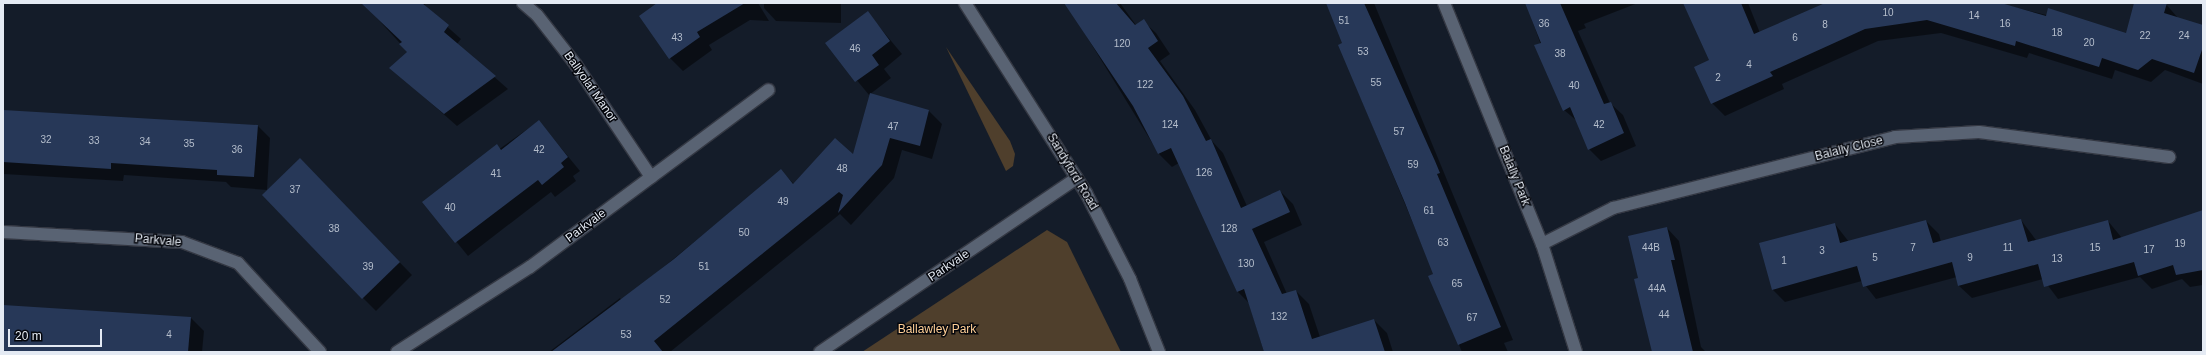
<!DOCTYPE html>
<html>
<head>
<meta charset="utf-8">
<style>
  body { margin:0 }
  #map { position:relative; width:2206px; height:355px; overflow:hidden; background:#141c29; font-family:Helvetica,sans-serif }
  div>[style] { position:absolute }
  [style*='--x'] { left:calc(var(--x)*1px); top:calc(var(--y)*1px); width:calc(var(--w)*1px); rotate:calc(var(--a)*1deg) }
  .green>* { inset:0; background:#4f3f2c }
  .shadow>* { inset:0; background:#0007 }
  .building>* { inset:0; background:#273858 }
  .roads { filter:drop-shadow(1px 0 #343843) drop-shadow(-1px 0 #343843) drop-shadow(0 1px #343843) drop-shadow(0 -1px #343843) }
  .street>* { height:12px; margin:-6px; padding:0 6px; transform-origin:6px; border-radius:6px; background:#596373 }
  .secondary>* { height:12px; margin:-6px; padding:0 6px; transform-origin:6px; border-radius:6px; background:#596373 }
  span { translate:-50% -50%; white-space:nowrap; text-align:center; line-height:1.15; -webkit-text-stroke:3px #04060c; paint-order:stroke }
  .number-label { font-size:10px; color:#b5becc }
  .number-label span { -webkit-text-stroke-width:0 }
  .street-label { font-size:12px; color:#e4eaf3 }
  .park-label { font-size:12px; color:#ffcf96 }
  .frame { position:absolute; inset:0; border:4px solid #e4eaf3; pointer-events:none }
  .scale { position:absolute; left:8px; top:329px; width:94px; height:18px; box-sizing:border-box; border:2px solid #e4eaf3; border-top:0; padding-left:5px; font-size:12px; line-height:14px; white-space:nowrap; color:#e4eaf3; -webkit-text-stroke:3px #04060c; paint-order:stroke }
</style>
</head>
<body>
<div id="map">
  <div class="green">
    <div style="clip-path:polygon(946px 47px,1010px 141px,1015px 154px,1013px 166px,1006px 171px)"></div>
    <div style="clip-path:polygon(1047px 230px,1067px 242px,1121px 352px,862px 352px)"></div>
  </div>
  <div class="shadow">
    <div style="clip-path:polygon(363px 3px,426px 3px,424px 6px,461px 39px,457px 44px,508px 89px,457px 126px,391px 68px,408px 52px)"></div>
    <div style="clip-path:polygon(658px 3px,758px 3px,769px 21px,750px 20px,709px 45px,712px 50px,683px 71px,670px 58px)"></div>
    <div style="clip-path:polygon(764px 3px,841px 3px,841px 23px,776px 21px,764px 8px)"></div>
    <div style="clip-path:polygon(1066px 3px,1120px 3px,1136px 25px,1143px 21px,1156px 33px,1170px 54px,1160px 61px,1195px 110px,1212px 141px,1223px 153px,1247px 206px,1280px 191px,1293px 204px,1302px 225px,1264px 242px,1287px 294px,1296px 291px,1309px 304px,1320px 337px,1374px 320px,1387px 333px,1393px 352px,1264px 352px,1249px 303px,1237px 291px,1179px 163px,1172px 167px,1159px 154px)"></div>
    <div style="clip-path:polygon(1327px 3px,1374px 3px,1513px 340px,1504px 343px,1508px 352px,1462px 352px,1430px 276px,1434px 274px,1339px 45px,1344px 43px)"></div>
    <div style="clip-path:polygon(1526px 3px,1638px 3px,1584px 24px,1586px 28px,1578px 31px,1610px 103px,1623px 115px,1636px 146px,1601px 161px,1589px 149px,1577px 121px,1564px 110px)"></div>
    <div style="clip-path:polygon(1689px 3px,1748px 3px,1760px 33px,1827px 3px,1997px 3px,2127px 35px,2135px 3px,2165px 3px,2178px 18px,2203px 27px,2203px 84px,2165px 70px,2151px 82px,2115px 70px,2112px 79px,2029px 53px,2027px 58px,1941px 33px,1878px 41px,1782px 84px,1784px 89px,1725px 116px,1712px 103px,1711px 61px)"></div>
    <div style="clip-path:polygon(867px 12px,902px 54px,884px 69px,891px 78px,869px 95px,831px 49px)"></div>
    <div style="clip-path:polygon(870px 95px,929px 111px,942px 124px,932px 159px,902px 150px,894px 178px,851px 225px,840px 214px,670px 352px,549px 352px,620px 298px,622px 301px,781px 171px,794px 184px,854px 156px)"></div>
    <div style="clip-path:polygon(3px 111px,258px 126px,270px 138px,267px 190px,231px 187px,226px 182px,124px 175px,123px 181px,3px 174px)"></div>
    <div style="clip-path:polygon(539px 121px,580px 171px,573px 176px,576px 181px,555px 197px,551px 192px,468px 256px,424px 202px)"></div>
    <div style="clip-path:polygon(313px 173px,412px 275px,376px 311px,363px 298px)"></div>
    <div style="clip-path:polygon(2021px 220px,2036px 240px,2108px 221px,2122px 238px,2203px 250px,2203px 285px,2190px 287px,2182px 279px,2152px 289px,2140px 277px,2058px 299px,2043px 279px,1972px 298px,1959px 286px,1957px 277px,1876px 299px,1862px 281px,1785px 302px,1772px 289px,1835px 224px,1849px 242px,1926px 221px,1939px 234px,1941px 242px)"></div>
    <div style="clip-path:polygon(1667px 228px,1679px 241px,1701px 347px,1706px 352px,1655px 352px,1639px 279px)"></div>
    <div style="clip-path:polygon(3px 306px,191px 318px,204px 331px,202px 352px,3px 352px)"></div>
  </div>
  <div class="building">
    <div style="clip-path:polygon(361px 3px,422px 3px,449px 25px,444px 32px,496px 76px,444px 114px,389px 68px,407px 52px,399px 44px,402px 42px)"></div>
    <div style="clip-path:polygon(657px 3px,745px 3px,697px 32px,700px 37px,669px 59px,639px 16px)"></div>
    <div style="clip-path:polygon(1064px 3px,1116px 3px,1135px 25px,1144px 19px,1158px 41px,1148px 48px,1183px 96px,1206px 141px,1211px 139px,1241px 208px,1280px 190px,1290px 212px,1252px 229px,1282px 294px,1296px 290px,1312px 339px,1374px 319px,1385px 352px,1264px 352px,1244px 289px,1237px 292px,1171px 148px,1158px 154px,1133px 106px)"></div>
    <div style="clip-path:polygon(1326px 3px,1364px 3px,1435px 161px,1440px 173px,1437px 174px,1501px 327px,1458px 345px,1428px 276px,1433px 274px,1405px 203px,1338px 45px,1342px 43px)"></div>
    <div style="clip-path:polygon(1525px 3px,1560px 3px,1604px 104px,1611px 102px,1624px 133px,1588px 150px,1570px 107px,1563px 111px,1534px 45px,1541px 43px)"></div>
    <div style="clip-path:polygon(1683px 3px,1741px 3px,1754px 34px,1825px 3px,2001px 3px,2046px 16px,2048px 8px,2126px 33px,2134px 3px,2167px 3px,2164px 13px,2203px 25px,2203px 47px,2194px 73px,2152px 59px,2138px 70px,2102px 58px,2099px 67px,2016px 41px,2015px 46px,1927px 20px,1865px 29px,1770px 72px,1773px 76px,1711px 104px,1694px 67px,1709px 60px)"></div>
    <div style="clip-path:polygon(868px 11px,890px 41px,872px 55px,879px 65px,855px 82px,825px 43px)"></div>
    <div style="clip-path:polygon(870px 93px,929px 110px,920px 146px,890px 138px,882px 165px,838px 213px,843px 195px,839px 192px,654px 341px,663px 352px,551px 352px,674px 259px,781px 169px,793px 184px,835px 138px,853px 154px)"></div>
    <div style="clip-path:polygon(3px 110px,258px 125px,254px 177px,217px 175px,217px 170px,111px 163px,111px 169px,3px 162px)"></div>
    <div style="clip-path:polygon(539px 120px,568px 157px,561px 163px,564px 167px,542px 185px,538px 180px,455px 243px,422px 202px,497px 144px,501px 150px)"></div>
    <div style="clip-path:polygon(300px 158px,400px 262px,362px 299px,262px 195px)"></div>
    <div style="clip-path:polygon(2203px 210px,2203px 270px,2176px 275px,2173px 265px,2138px 276px,2134px 262px,2044px 287px,2038px 264px,1958px 286px,1952px 262px,1863px 287px,1857px 266px,1772px 290px,1759px 243px,1835px 223px,1840px 243px,1926px 220px,1933px 243px,2021px 219px,2028px 242px,2108px 220px,2113px 240px)"></div>
    <div style="clip-path:polygon(1667px 227px,1675px 260px,1671px 260px,1693px 352px,1652px 352px,1634px 279px,1638px 278px,1628px 236px)"></div>
    <div style="clip-path:polygon(3px 305px,191px 317px,188px 352px,3px 352px)"></div>
  </div>
  <div class="roads">
    <div class="street">
      <div style="--x:523;--y:3;--w:18;--a:41"></div>
      <div style="--x:537;--y:15;--w:63;--a:52"></div>
      <div style="--x:576;--y:65;--w:135;--a:56.2"></div>
      <div style="--x:1444;--y:3;--w:260;--a:67.9"></div>
      <div style="--x:1542;--y:244;--w:113;--a:72.5"></div>
      <div style="--x:3;--y:232;--w:179;--a:3.2"></div>
      <div style="--x:182;--y:242;--w:60;--a:20.6"></div>
      <div style="--x:238;--y:263;--w:121;--a:47.3"></div>
      <div style="--x:1542;--y:244;--w:80;--a:-26.9"></div>
      <div style="--x:1613;--y:208;--w:291;--a:-14.1"></div>
      <div style="--x:1895;--y:137;--w:84;--a:-3.4"></div>
      <div style="--x:1979;--y:132;--w:192;--a:7.5"></div>
      <div style="--x:397;--y:352;--w:158;--a:-32.6"></div>
      <div style="--x:530;--y:267;--w:297;--a:-36.6"></div>
      <div style="--x:820;--y:352;--w:310;--a:-34.1"></div>
    </div>
    <div class="secondary">
      <div style="--x:965;--y:3;--w:225;--a:57.5"></div>
      <div style="--x:1086;--y:193;--w:97;--a:62.9"></div>
      <div style="--x:1130;--y:279;--w:79;--a:68.3"></div>
    </div>
  </div>
  <div class="number-label">
    <span style="left:1888px;top:13px">10</span>
    <span style="left:1974px;top:16px">14</span>
    <span style="left:1344px;top:21px">51</span>
    <span style="left:1544px;top:24px">36</span>
    <span style="left:2005px;top:24px">16</span>
    <span style="left:1825px;top:25px">8</span>
    <span style="left:2057px;top:33px">18</span>
    <span style="left:2145px;top:36px">22</span>
    <span style="left:2184px;top:36px">24</span>
    <span style="left:677px;top:38px">43</span>
    <span style="left:1795px;top:38px">6</span>
    <span style="left:2089px;top:43px">20</span>
    <span style="left:1122px;top:44px">120</span>
    <span style="left:855px;top:49px">46</span>
    <span style="left:1363px;top:52px">53</span>
    <span style="left:1560px;top:54px">38</span>
    <span style="left:1749px;top:65px">4</span>
    <span style="left:1718px;top:78px">2</span>
    <span style="left:1376px;top:83px">55</span>
    <span style="left:1145px;top:85px">122</span>
    <span style="left:1574px;top:86px">40</span>
    <span style="left:1170px;top:125px">124</span>
    <span style="left:1599px;top:125px">42</span>
    <span style="left:893px;top:127px">47</span>
    <span style="left:1399px;top:132px">57</span>
    <span style="left:46px;top:140px">32</span>
    <span style="left:94px;top:141px">33</span>
    <span style="left:145px;top:142px">34</span>
    <span style="left:189px;top:144px">35</span>
    <span style="left:237px;top:150px">36</span>
    <span style="left:539px;top:150px">42</span>
    <span style="left:1413px;top:165px">59</span>
    <span style="left:842px;top:169px">48</span>
    <span style="left:1204px;top:173px">126</span>
    <span style="left:496px;top:174px">41</span>
    <span style="left:295px;top:190px">37</span>
    <span style="left:783px;top:202px">49</span>
    <span style="left:450px;top:208px">40</span>
    <span style="left:1429px;top:211px">61</span>
    <span style="left:334px;top:229px">38</span>
    <span style="left:1229px;top:229px">128</span>
    <span style="left:744px;top:233px">50</span>
    <span style="left:1443px;top:243px">63</span>
    <span style="left:2180px;top:244px">19</span>
    <span style="left:1651px;top:248px">44B</span>
    <span style="left:1913px;top:248px">7</span>
    <span style="left:2008px;top:248px">11</span>
    <span style="left:2095px;top:248px">15</span>
    <span style="left:2149px;top:250px">17</span>
    <span style="left:1822px;top:251px">3</span>
    <span style="left:1875px;top:258px">5</span>
    <span style="left:1970px;top:258px">9</span>
    <span style="left:2057px;top:259px">13</span>
    <span style="left:1784px;top:261px">1</span>
    <span style="left:1246px;top:264px">130</span>
    <span style="left:368px;top:267px">39</span>
    <span style="left:704px;top:267px">51</span>
    <span style="left:1457px;top:284px">65</span>
    <span style="left:1657px;top:289px">44A</span>
    <span style="left:665px;top:300px">52</span>
    <span style="left:1664px;top:315px">44</span>
    <span style="left:1279px;top:317px">132</span>
    <span style="left:1472px;top:318px">67</span>
    <span style="left:169px;top:335px">4</span>
    <span style="left:626px;top:335px">53</span>
  </div>
  <div class="street-label">
    <span style="left:590px;top:87px;rotate:55deg">Ballyolaf Manor</span>
    <span style="left:1849px;top:149px;rotate:-14deg">Balally Close</span>
    <span style="left:1072px;top:172px;rotate:59deg">Sandyford Road</span>
    <span style="left:1514px;top:176px;rotate:68deg">Balally Park</span>
    <span style="left:586px;top:226px;rotate:-37deg">Parkvale</span>
    <span style="left:158px;top:241px;rotate:5deg">Parkvale</span>
    <span style="left:949px;top:266px;rotate:-34deg">Parkvale</span>
  </div>
  <div class="park-label">
    <span style="left:937px;top:330px">Ballawley Park</span>
  </div>
  <div class="frame"></div>
  <div class="scale">20 m</div>
</div>
</body>
</html>
